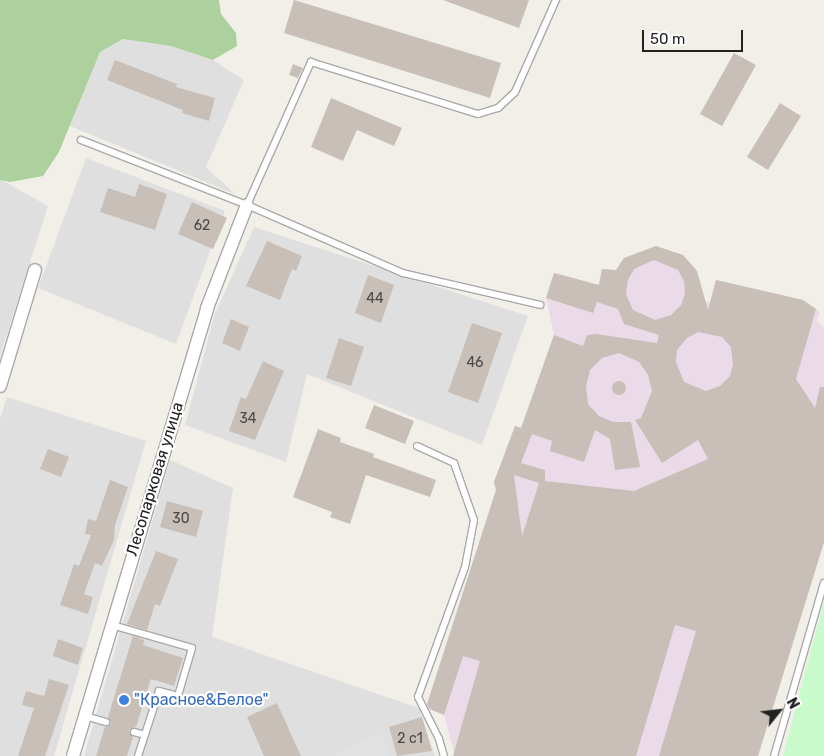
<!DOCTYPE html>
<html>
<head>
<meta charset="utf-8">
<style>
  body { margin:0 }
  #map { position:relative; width:824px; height:756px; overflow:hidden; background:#f2efe9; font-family:Rubik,sans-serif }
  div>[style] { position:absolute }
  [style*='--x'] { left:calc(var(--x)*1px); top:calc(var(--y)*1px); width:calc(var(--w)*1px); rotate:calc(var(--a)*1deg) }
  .residential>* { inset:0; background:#e0dfdf }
  .industrial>* { inset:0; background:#ebdbe8 }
  .forest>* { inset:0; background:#add19e }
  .park>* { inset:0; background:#c8facc }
  .parking>* { inset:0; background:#e2e2e2 }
  .building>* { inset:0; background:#c7bfb8 }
  .round { border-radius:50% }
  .roads { filter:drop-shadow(1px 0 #a9a9a9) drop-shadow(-1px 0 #a9a9a9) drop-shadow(0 1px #a9a9a9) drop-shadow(0 -1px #a9a9a9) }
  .lane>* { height:6px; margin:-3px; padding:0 3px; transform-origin:3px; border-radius:3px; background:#fff }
  .street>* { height:12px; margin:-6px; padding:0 6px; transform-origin:6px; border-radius:6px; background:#fff }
  .dots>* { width:14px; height:14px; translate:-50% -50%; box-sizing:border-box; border:2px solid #fff; border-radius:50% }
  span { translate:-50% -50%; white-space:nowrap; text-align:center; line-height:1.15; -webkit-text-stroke:4.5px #fff; paint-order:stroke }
  .number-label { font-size:14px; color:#4b4948 }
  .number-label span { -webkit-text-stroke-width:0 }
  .street-label { font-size:16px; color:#222 }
  .shop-label { font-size:16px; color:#366cbe }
  .left { translate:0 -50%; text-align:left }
  .north { position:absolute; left:754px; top:686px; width:50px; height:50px; -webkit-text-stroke:4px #fff; paint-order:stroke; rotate:61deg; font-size:14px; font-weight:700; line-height:20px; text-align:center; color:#222 }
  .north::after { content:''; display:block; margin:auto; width:18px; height:22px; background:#222; clip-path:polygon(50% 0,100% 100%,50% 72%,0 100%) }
  .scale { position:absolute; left:642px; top:30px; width:101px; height:22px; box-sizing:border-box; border:2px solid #222; border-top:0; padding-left:6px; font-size:15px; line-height:18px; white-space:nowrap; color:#222; -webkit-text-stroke:4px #fff; paint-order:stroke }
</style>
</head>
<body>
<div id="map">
  <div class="residential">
    <div style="clip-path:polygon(123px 39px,171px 46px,213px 60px,244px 80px,206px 167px,235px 194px,70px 126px,99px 52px)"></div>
    <div style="clip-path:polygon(86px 158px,225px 211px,176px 344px,38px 288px)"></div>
    <div style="clip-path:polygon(0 179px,48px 206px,0 356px)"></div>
    <div style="clip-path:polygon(254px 227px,528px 316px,482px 445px,307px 374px,286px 462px,185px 425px,214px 316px)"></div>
    <div style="clip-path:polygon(7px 397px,146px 441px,54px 756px,0 756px,0 419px)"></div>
    <div style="clip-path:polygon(170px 460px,233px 488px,212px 637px,419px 708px,435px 756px,84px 756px)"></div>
  </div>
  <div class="industrial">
    <div style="clip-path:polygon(656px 247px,683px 255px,697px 271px,701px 300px,710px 302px,716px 280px,803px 300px,820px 312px,817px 321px,824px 328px,824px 542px,758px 756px,455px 756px,444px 715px,426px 708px,496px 490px,494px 482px,515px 426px,521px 428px,554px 335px,546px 298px,554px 273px,598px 285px,602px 269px,616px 270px,624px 258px)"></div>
  </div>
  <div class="forest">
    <div style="clip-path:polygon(0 0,219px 0,221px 14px,236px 33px,237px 46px,213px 60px,171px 46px,123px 39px,100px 52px,59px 152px,43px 176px,10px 182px,0 180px)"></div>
  </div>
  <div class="park">
    <div style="clip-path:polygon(824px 602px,824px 756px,783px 756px,823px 605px)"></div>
  </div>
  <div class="parking">
    <div style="clip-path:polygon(381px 733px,389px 756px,333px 755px)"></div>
  </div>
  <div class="building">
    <div style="clip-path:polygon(294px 0,501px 63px,490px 98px,284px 33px)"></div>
    <div style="clip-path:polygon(443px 0,529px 0,519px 28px)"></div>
    <div style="clip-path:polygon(734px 53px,756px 65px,722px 126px,700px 114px)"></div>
    <div style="clip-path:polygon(115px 60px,177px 84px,176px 87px,215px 98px,209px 121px,182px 113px,183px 110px,107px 80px)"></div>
    <div style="clip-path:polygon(293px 64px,303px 68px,298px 78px,289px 75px)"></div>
    <div style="clip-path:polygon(331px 98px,402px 128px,394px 146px,357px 130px,343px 161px,311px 147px)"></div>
    <div style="clip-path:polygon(780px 103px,801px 116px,768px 170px,747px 157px)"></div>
    <div style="clip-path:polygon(139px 184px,167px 194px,155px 230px,100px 212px,108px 188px,135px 197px)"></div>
    <div style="clip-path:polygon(192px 202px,227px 218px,213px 249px,178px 234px)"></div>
    <div style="clip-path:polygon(267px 241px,302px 256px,296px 271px,292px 269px,280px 300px,246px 286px)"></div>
    <div style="clip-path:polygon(evenodd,656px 246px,683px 255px,697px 271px,708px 310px,716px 280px,803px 300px,816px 309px,796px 379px,815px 408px,820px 387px,824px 387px,824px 542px,758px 756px,659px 756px,696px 631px,675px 625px,636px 756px,453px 756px,480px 661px,463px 656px,444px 715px,430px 709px,427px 704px,496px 490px,494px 482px,515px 426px,521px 428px,554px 335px,583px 346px,587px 335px,596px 334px,657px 343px,659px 335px,624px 324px,618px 309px,597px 302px,593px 313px,546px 298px,554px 273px,599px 285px,602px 269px,616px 270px,624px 258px,656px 246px,654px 260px,678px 270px,684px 281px,685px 294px,681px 305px,671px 315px,655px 320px,633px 310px,626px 294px,628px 280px,634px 269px,654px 260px,656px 246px,698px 332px,722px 337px,731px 347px,733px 365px,730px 376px,720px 386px,706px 391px,684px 382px,676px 362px,677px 350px,687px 338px,698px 332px,656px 246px,619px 353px,639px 362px,648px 375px,652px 391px,641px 418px,635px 420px,662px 463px,698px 440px,708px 459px,634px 491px,545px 481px,545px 470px,521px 463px,532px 434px,552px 441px,550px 451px,584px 462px,595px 430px,610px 439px,615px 470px,640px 467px,631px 422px,613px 422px,599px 416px,588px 404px,586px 386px,590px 370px,602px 358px,619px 353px,656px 246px,514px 475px,539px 483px,522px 536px,514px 475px)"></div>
    <div style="clip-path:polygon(368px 275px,394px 285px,381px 323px,355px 313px)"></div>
    <div style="clip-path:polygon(231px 319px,249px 327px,240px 351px,222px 343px)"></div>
    <div style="clip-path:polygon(472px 323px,502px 333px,478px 403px,448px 392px)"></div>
    <div style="clip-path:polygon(339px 338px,364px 347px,351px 386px,326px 378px)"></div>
    <div style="clip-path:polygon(263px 361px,284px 371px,255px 440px,229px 431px,241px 397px,246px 399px)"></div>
    <div class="round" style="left:612px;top:381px;width:14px;height:14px"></div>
    <div style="clip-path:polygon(374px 405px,414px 421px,405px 444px,365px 428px)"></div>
    <div style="clip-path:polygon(318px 429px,341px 438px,340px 442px,374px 454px,373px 457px,436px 480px,430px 497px,366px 475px,350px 524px,330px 517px,332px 512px,293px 497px)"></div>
    <div style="clip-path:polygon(48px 449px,69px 457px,61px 477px,40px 469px)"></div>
    <div style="clip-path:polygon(110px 480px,128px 487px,115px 525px,114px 540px,102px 566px,95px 563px,84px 594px,93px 597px,88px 614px,60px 605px,74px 564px,79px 566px,91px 535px,85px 534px,88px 519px,96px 521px)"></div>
    <div style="clip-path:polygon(167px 501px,203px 511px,196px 537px,160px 527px)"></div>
    <div style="clip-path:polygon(156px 551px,178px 559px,160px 606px,155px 604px,147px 630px,127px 624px)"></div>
    <div style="clip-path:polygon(133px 636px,144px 640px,143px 645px,183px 658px,174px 686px,151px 679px,136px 727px,129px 730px,133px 737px,127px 756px,96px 756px,105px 727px,111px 724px,108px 717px)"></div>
    <div style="clip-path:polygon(58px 639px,83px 648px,78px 665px,53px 656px)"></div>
    <div style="clip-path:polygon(49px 679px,69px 685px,45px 756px,18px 756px,34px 708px,22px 705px,26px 691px,44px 696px)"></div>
    <div style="clip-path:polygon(277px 703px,301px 756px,264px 756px,247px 717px)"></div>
    <div style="clip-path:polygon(422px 717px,432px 751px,397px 756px,389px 727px)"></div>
  </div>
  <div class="roads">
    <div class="lane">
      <div style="--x:81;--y:140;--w:178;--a:21.4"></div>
      <div style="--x:247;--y:205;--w:170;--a:23.6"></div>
      <div style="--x:403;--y:273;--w:141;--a:13.1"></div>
      <div style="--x:247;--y:205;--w:157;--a:-65.9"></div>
      <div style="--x:311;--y:62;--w:175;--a:17.3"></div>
      <div style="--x:478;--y:114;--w:21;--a:-17"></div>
      <div style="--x:498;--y:108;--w:23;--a:-43"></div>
      <div style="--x:515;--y:92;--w:101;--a:-66"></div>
      <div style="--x:417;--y:446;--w:41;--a:24.7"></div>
      <div style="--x:454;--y:463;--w:60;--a:70.7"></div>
      <div style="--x:474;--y:520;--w:48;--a:100.8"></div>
      <div style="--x:465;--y:567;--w:138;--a:109.9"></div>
      <div style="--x:418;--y:697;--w:47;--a:63.4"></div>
      <div style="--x:439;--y:739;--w:18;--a:74"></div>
      <div style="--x:112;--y:625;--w:83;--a:16"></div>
      <div style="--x:192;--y:648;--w:50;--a:106.3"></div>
      <div style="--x:178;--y:696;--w:20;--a:-165"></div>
      <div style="--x:159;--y:691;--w:68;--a:107.9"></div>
      <div style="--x:85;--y:716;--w:22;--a:16"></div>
      <div style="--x:134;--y:732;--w:11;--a:15"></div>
      <div style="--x:774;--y:756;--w:180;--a:-73.9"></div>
    </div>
    <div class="street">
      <div style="--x:0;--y:386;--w:121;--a:-73.2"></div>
      <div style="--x:73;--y:756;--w:468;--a:-73.3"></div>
      <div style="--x:207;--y:308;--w:110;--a:-68.8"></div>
    </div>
  </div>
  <div class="dots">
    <div style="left:124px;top:700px;background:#3f7fe0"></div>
  </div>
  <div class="number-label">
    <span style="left:202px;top:226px">62</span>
    <span style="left:375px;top:299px">44</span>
    <span style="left:475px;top:363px">46</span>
    <span style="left:248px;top:419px">34</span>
    <span style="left:181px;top:519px">30</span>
    <span style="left:410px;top:739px">2 с1</span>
  </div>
  <div class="street-label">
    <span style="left:155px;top:479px;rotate:-73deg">Лесопарковая улица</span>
  </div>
  <div class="shop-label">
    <span class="left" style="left:134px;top:700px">"Красное&amp;Белое"</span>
  </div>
  <div class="north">N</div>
  <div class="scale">50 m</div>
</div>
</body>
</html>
